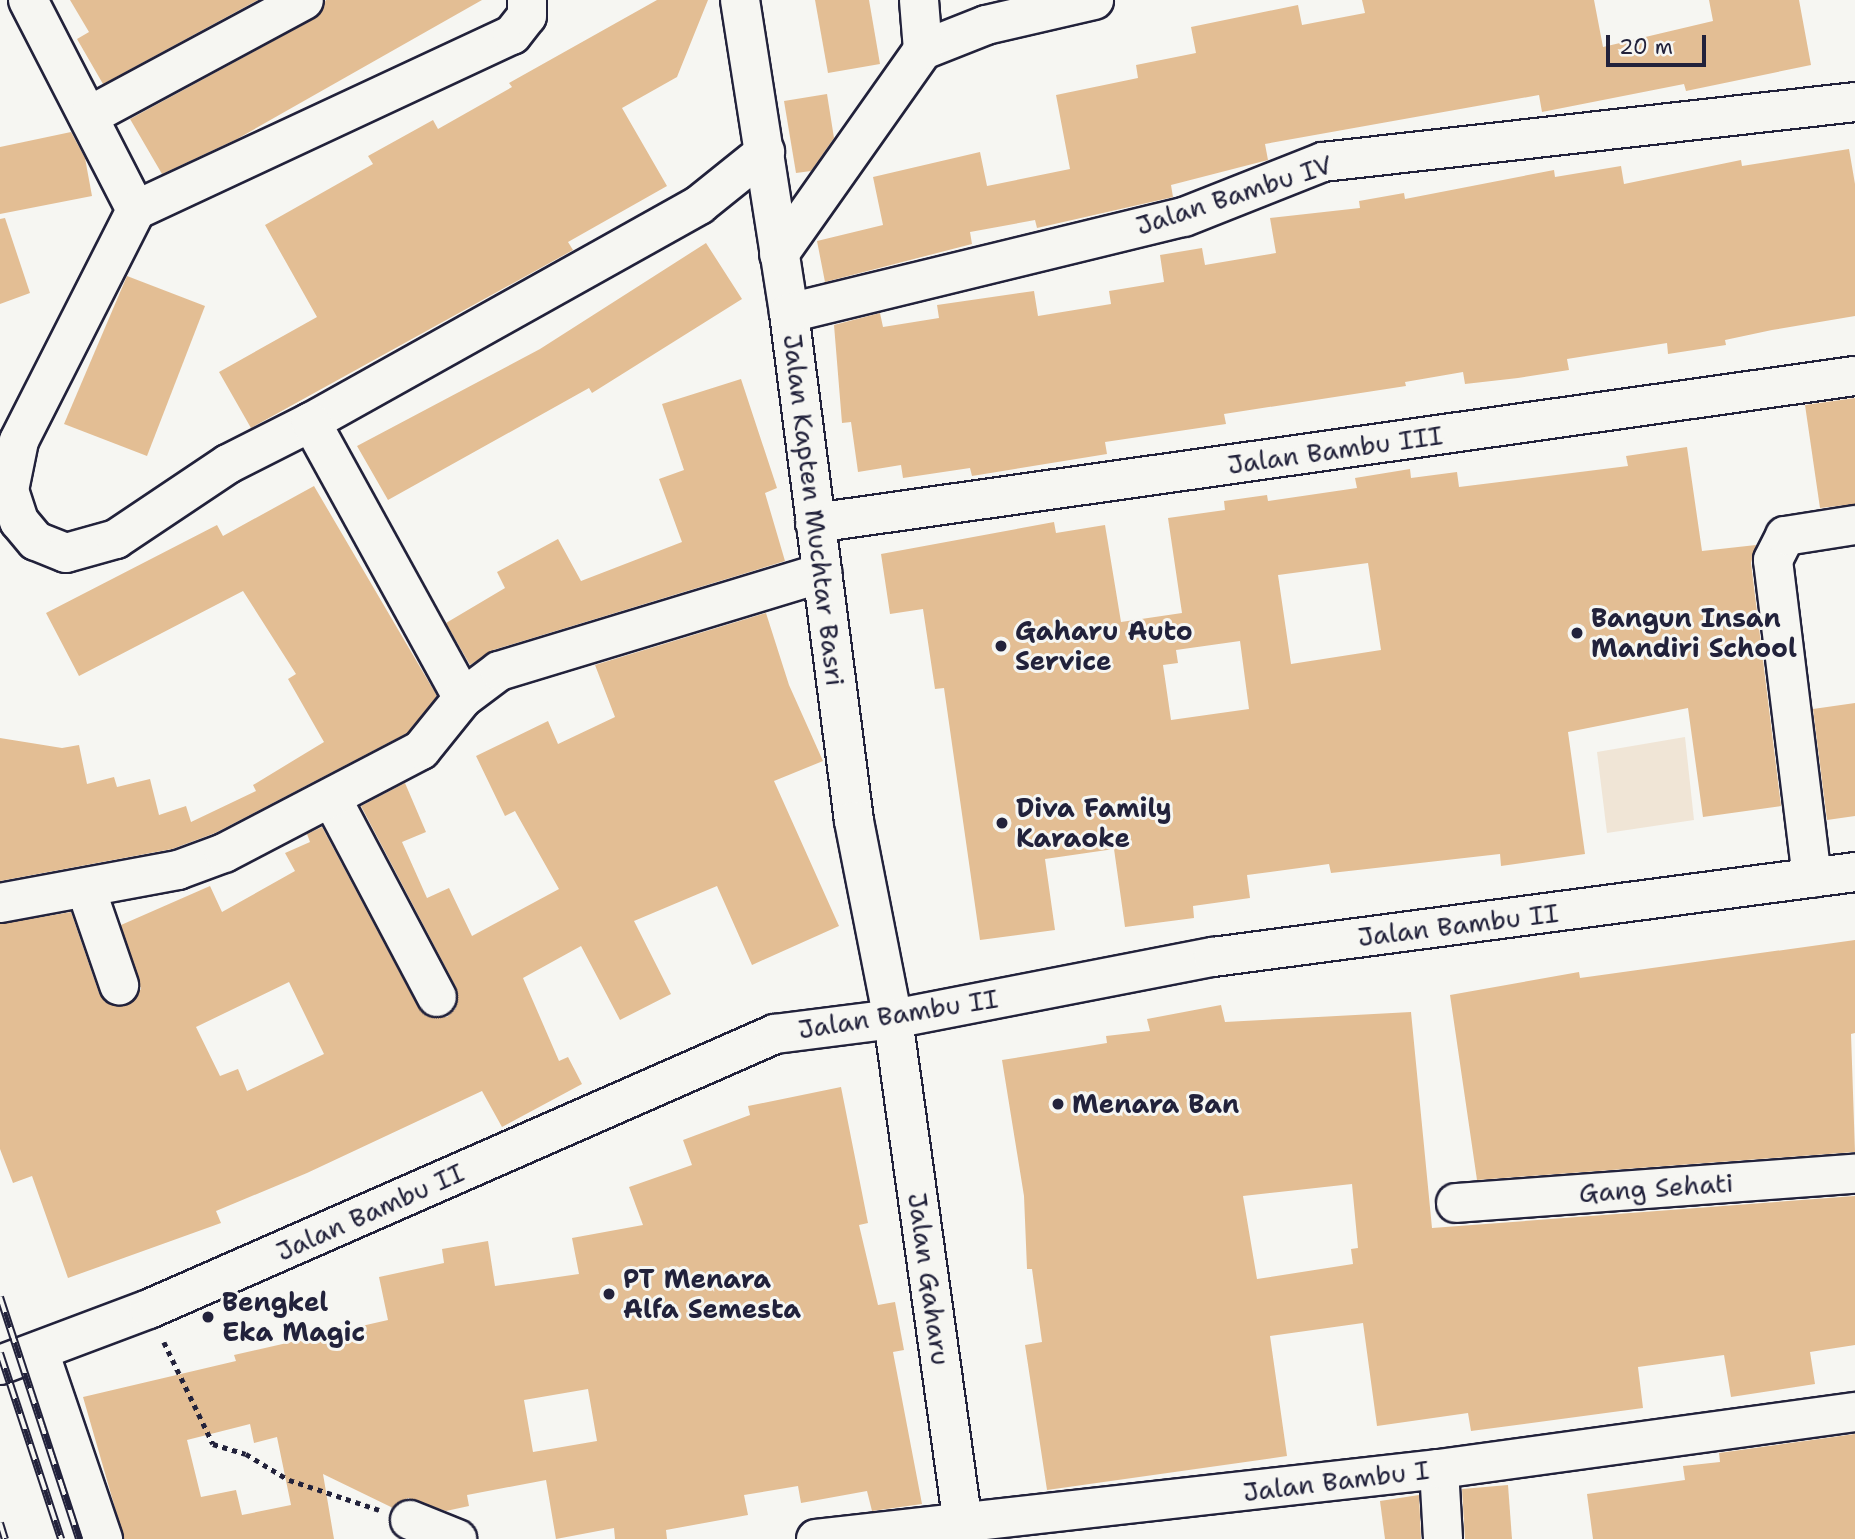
<!DOCTYPE html>
<html>
<head>
<meta charset="utf-8">
<style>
  body { margin:0 }
  #map { position:relative; width:1855px; height:1539px; overflow:hidden; background:#f6f6f2; font-family:"Shantell Sans",sans-serif }
  div>[style] { position:absolute }
  [style*='--x'] { left:calc(var(--x)*1px); top:calc(var(--y)*1px); width:calc(var(--w)*1px); rotate:calc(var(--a)*1deg) }
  .built>* { inset:0; background:#f0e5d6 }
  .building>* { inset:0; background:#e3be94 }
  .path>* { height:4.5px; margin-top:-2.25px; transform-origin:0; background:repeating-linear-gradient(90deg,#22223b 0 5px,transparent 0 10px) }
  .roads { filter:drop-shadow(2px 0 #22223b) drop-shadow(-2px 0 #22223b) drop-shadow(0 2px #22223b) drop-shadow(0 -2px #22223b) }
  .minor>* { height:38px; margin:-19px; padding:0 19px; transform-origin:19px; border-radius:19px; background:#f6f6f2 }
  .major>* { height:38px; margin:-19px; padding:0 19px; transform-origin:19px; border-radius:19px; background:#f6f6f2 }
  .rail>* { height:8px; margin-top:-4px; transform-origin:0; background:repeating-linear-gradient(90deg,#f6f6f2 0 16px,#22223b 0 32px); box-sizing:border-box; border-block:2px solid #22223b }
  .dots>* { width:19px; height:19px; translate:-50% -50%; box-sizing:border-box; border:4px solid #f6f6f2; border-radius:50% }
  span { translate:-50% -50%; white-space:nowrap; text-align:center; line-height:1.15; -webkit-text-stroke:6px #f6f6f2; paint-order:stroke }
  .street-label { font-size:26px; color:#22223b }
  .poi-label { font-size:26px; color:#22223b; font-weight:700 }
  .left { translate:0 -50%; text-align:left }
  .scale { position:absolute; left:1606px; top:35px; width:100px; height:32px; box-sizing:border-box; border:4px solid #22223b; border-top:0; padding-left:9px; font-size:21px; line-height:24px; white-space:nowrap; color:#22223b; -webkit-text-stroke:5px #f6f6f2; paint-order:stroke }
</style>
</head>
<body>
<div id="map">
  <div class="built">
    <div style="clip-path:polygon(1685px 737px,1694px 820px,1607px 833px,1597px 752px)"></div>
  </div>
  <div class="building">
    <div style="clip-path:polygon(70px 0,258px 0,103px 84px,77px 39px,89px 32px)"></div>
    <div style="clip-path:polygon(326px 0,482px 0,237px 139px,162px 174px,130px 119px,314px 19px)"></div>
    <div style="clip-path:polygon(657px 0,708px 0,677px 77px,622px 108px,667px 186px,568px 242px,573px 250px,251px 428px,219px 372px,317px 317px,265px 225px,373px 164px,368px 156px,433px 120px,438px 129px,512px 87px,509px 83px)"></div>
    <div style="clip-path:polygon(815px 0,869px 0,880px 64px,828px 73px)"></div>
    <div style="clip-path:polygon(1362px 0,1594px 0,1603px 47px,1713px 21px,1709px 0,1799px 0,1811px 65px,1686px 91px,1684px 84px,1542px 112px,1539px 95px,1265px 144px,1268px 160px,1171px 185px,1173px 197px,1037px 228px,1035px 220px,970px 232px,972px 244px,825px 282px,817px 241px,883px 225px,873px 177px,980px 152px,987px 186px,1070px 169px,1056px 95px,1138px 78px,1136px 65px,1196px 53px,1191px 27px,1298px 5px,1302px 25px,1365px 13px)"></div>
    <div style="clip-path:polygon(827px 94px,834px 138px,811px 171px,796px 173px,784px 101px)"></div>
    <div style="clip-path:polygon(71px 132px,85px 158px,92px 196px,0 214px,0 147px)"></div>
    <div style="clip-path:polygon(1849px 149px,1855px 184px,1855px 316px,1772px 330px,1725px 340px,1726px 345px,1668px 354px,1667px 343px,1567px 359px,1569px 370px,1518px 378px,1465px 384px,1463px 372px,1405px 382px,1406px 386px,1224px 414px,1226px 424px,1105px 442px,1107px 454px,972px 476px,970px 468px,903px 478px,901px 465px,858px 472px,851px 422px,842px 423px,834px 325px,880px 313px,883px 327px,939px 318px,937px 305px,1034px 291px,1038px 316px,1111px 304px,1109px 291px,1164px 282px,1160px 255px,1202px 248px,1205px 265px,1276px 253px,1270px 218px,1360px 208px,1359px 201px,1404px 193px,1405px 199px,1554px 170px,1555px 177px,1621px 166px,1624px 184px,1741px 160px,1742px 166px)"></div>
    <div style="clip-path:polygon(5px 218px,30px 293px,0 304px,0 219px)"></div>
    <div style="clip-path:polygon(706px 243px,742px 299px,592px 393px,589px 388px,388px 500px,357px 446px,540px 349px)"></div>
    <div style="clip-path:polygon(127px 276px,205px 306px,147px 456px,64px 424px)"></div>
    <div style="clip-path:polygon(741px 379px,777px 488px,765px 493px,785px 561px,493px 650px,470px 665px,446px 623px,505px 588px,497px 572px,558px 539px,581px 581px,682px 542px,659px 479px,684px 470px,662px 404px)"></div>
    <div style="clip-path:polygon(1855px 398px,1855px 504px,1820px 508px,1805px 405px)"></div>
    <div style="clip-path:polygon(evenodd,1687px 447px,1702px 551px,1756px 545px,1751px 563px,1781px 806px,1703px 817px,1688px 708px,1568px 732px,1585px 854px,1501px 866px,1500px 854px,1331px 873px,1329px 864px,1247px 875px,1250px 898px,1193px 906px,1194px 918px,1125px 927px,1114px 849px,1045px 859px,1055px 930px,980px 940px,944px 688px,935px 689px,923px 609px,890px 614px,881px 554px,1054px 522px,1056px 533px,1105px 525px,1121px 622px,1182px 613px,1168px 518px,1225px 510px,1224px 501px,1267px 495px,1268px 501px,1357px 488px,1355px 478px,1410px 469px,1411px 478px,1457px 472px,1459px 487px,1628px 466px,1626px 456px,1687px 447px,1368px 563px,1381px 650px,1291px 664px,1278px 575px,1368px 563px,1687px 447px,1240px 641px,1249px 709px,1171px 720px,1163px 665px,1178px 663px,1176px 650px,1240px 641px)"></div>
    <div style="clip-path:polygon(314px 486px,437px 696px,407px 733px,215px 833px,172px 849px,0 881px,0 738px,62px 748px,79px 745px,87px 784px,114px 777px,117px 787px,150px 779px,159px 815px,186px 806px,191px 822px,256px 791px,253px 785px,324px 742px,288px 679px,296px 674px,243px 591px,79px 676px,46px 613px,217px 525px,223px 536px)"></div>
    <div style="clip-path:polygon(evenodd,766px 613px,789px 685px,823px 761px,774px 781px,839px 926px,752px 965px,717px 886px,634px 921px,671px 994px,620px 1020px,581px 946px,523px 978px,559px 1061px,568px 1057px,582px 1084px,502px 1127px,482px 1091px,307px 1173px,216px 1211px,221px 1223px,68px 1278px,32px 1176px,13px 1183px,0 1149px,0 924px,71px 912px,99px 993px,105px 1002px,125px 1006px,141px 989px,121px 925px,210px 886px,222px 912px,295px 871px,285px 853px,310px 842px,307px 834px,322px 827px,418px 1007px,426px 1016px,447px 1017px,456px 1008px,456px 987px,361px 806px,405px 783px,426px 832px,402px 842px,427px 898px,449px 888px,472px 936px,559px 889px,515px 811px,505px 816px,476px 756px,548px 721px,558px 744px,615px 717px,595px 665px,766px 613px,289px 982px,324px 1054px,247px 1091px,238px 1069px,220px 1076px,196px 1027px,289px 982px)"></div>
    <div style="clip-path:polygon(1855px 703px,1855px 816px,1827px 820px,1813px 709px)"></div>
    <div style="clip-path:polygon(1855px 940px,1855px 1033px,1851px 1034px,1855px 1152px,1477px 1180px,1450px 995px,1579px 972px,1580px 978px)"></div>
    <div style="clip-path:polygon(evenodd,1221px 1005px,1225px 1022px,1411px 1012px,1432px 1228px,1855px 1196px,1855px 1345px,1810px 1352px,1815px 1384px,1731px 1397px,1724px 1355px,1638px 1367px,1643px 1408px,1471px 1431px,1468px 1413px,1377px 1426px,1363px 1323px,1270px 1336px,1287px 1456px,1047px 1490px,1025px 1345px,1042px 1342px,1032px 1269px,1027px 1269px,1024px 1196px,1002px 1060px,1107px 1043px,1106px 1036px,1150px 1031px,1147px 1019px,1221px 1005px,1352px 1184px,1358px 1248px,1351px 1249px,1353px 1264px,1257px 1279px,1243px 1196px,1352px 1184px)"></div>
    <div style="clip-path:polygon(evenodd,841px 1087px,868px 1223px,859px 1225px,878px 1305px,895px 1302px,904px 1350px,893px 1352px,922px 1504px,872px 1511px,867px 1491px,801px 1503px,798px 1486px,744px 1495px,748px 1515px,666px 1530px,667px 1539px,615px 1539px,614px 1528px,556px 1539px,546px 1480px,467px 1495px,469px 1506px,446px 1511px,408px 1498px,393px 1508px,323px 1474px,334px 1539px,124px 1539px,83px 1397px,236px 1361px,234px 1355px,388px 1320px,379px 1277px,444px 1263px,442px 1249px,488px 1241px,495px 1286px,579px 1274px,572px 1238px,643px 1225px,629px 1187px,692px 1165px,683px 1140px,750px 1115px,748px 1106px,841px 1087px,588px 1389px,597px 1441px,533px 1452px,524px 1400px,588px 1389px,841px 1087px,250px 1424px,254px 1443px,277px 1437px,291px 1505px,242px 1515px,236px 1490px,201px 1497px,187px 1440px,250px 1424px)"></div>
    <div style="clip-path:polygon(1855px 1434px,1855px 1539px,1593px 1539px,1587px 1494px,1685px 1480px,1683px 1466px,1720px 1462px,1719px 1453px)"></div>
    <div style="clip-path:polygon(1508px 1485px,1512px 1539px,1465px 1539px,1462px 1489px)"></div>
    <div style="clip-path:polygon(1419px 1495px,1421px 1539px,1385px 1539px,1380px 1501px)"></div>
  </div>
  <div class="path">
    <div style="--x:164;--y:1342;--w:113;--a:64.3"></div>
    <div style="--x:213;--y:1444;--w:34;--a:17"></div>
    <div style="--x:246;--y:1454;--w:50;--a:31.2"></div>
    <div style="--x:289;--y:1480;--w:95;--a:18.4"></div>
  </div>
  <div class="roads">
    <div class="minor">
      <div style="--x:28;--y:0;--w:236;--a:62.8"></div>
      <div style="--x:136;--y:210;--w:259;--a:116.9"></div>
      <div style="--x:19;--y:441;--w:50;--a:101.5"></div>
      <div style="--x:9;--y:490;--w:33;--a:72"></div>
      <div style="--x:19;--y:521;--w:26;--a:50"></div>
      <div style="--x:36;--y:541;--w:32;--a:22"></div>
      <div style="--x:66;--y:553;--w:52;--a:-15.6"></div>
      <div style="--x:116;--y:539;--w:135;--a:-33.8"></div>
      <div style="--x:228;--y:464;--w:93;--a:-26.8"></div>
      <div style="--x:311;--y:422;--w:445;--a:-29.2"></div>
      <div style="--x:699;--y:205;--w:85;--a:-38.8"></div>
      <div style="--x:740;--y:0;--w:317;--a:81.1"></div>
      <div style="--x:789;--y:313;--w:512;--a:82.71"></div>
      <div style="--x:854;--y:821;--w:202;--a:78.9"></div>
      <div style="--x:893;--y:1019;--w:326;--a:-11"></div>
      <div style="--x:1213;--y:957;--w:648;--a:-7.54"></div>
      <div style="--x:923;--y:50;--w:68;--a:-21.6"></div>
      <div style="--x:986;--y:25;--w:111;--a:-13"></div>
      <div style="--x:89;--y:116;--w:244;--a:-28.3"></div>
      <div style="--x:136;--y:210;--w:415;--a:-25"></div>
      <div style="--x:512;--y:35;--w:24;--a:-52"></div>
      <div style="--x:527;--y:16;--w:16;--a:-90"></div>
      <div style="--x:779;--y:254;--w:250;--a:-54.8"></div>
      <div style="--x:923;--y:50;--w:50;--a:-94.6"></div>
      <div style="--x:789;--y:313;--w:406;--a:-13.7"></div>
      <div style="--x:1184;--y:217;--w:149;--a:-21.6"></div>
      <div style="--x:1323;--y:162;--w:535;--a:-6.43"></div>
      <div style="--x:311;--y:422;--w:315;--a:61.2"></div>
      <div style="--x:815;--y:523;--w:1050;--a:-8.05"></div>
      <div style="--x:332;--y:799;--w:224;--a:62.1"></div>
      <div style="--x:1812;--y:878;--w:320;--a:-97"></div>
      <div style="--x:1773;--y:560;--w:27;--a:-63"></div>
      <div style="--x:1785;--y:536;--w:71;--a:-8.9"></div>
      <div style="--x:86;--y:889;--w:102;--a:71"></div>
      <div style="--x:0;--y:903;--w:181;--a:-10.5"></div>
      <div style="--x:178;--y:870;--w:49;--a:-20.3"></div>
      <div style="--x:224;--y:853;--w:222;--a:-27.6"></div>
      <div style="--x:421;--y:750;--w:67;--a:-51.1"></div>
      <div style="--x:463;--y:698;--w:45;--a:-36.9"></div>
      <div style="--x:499;--y:671;--w:338;--a:-16.9"></div>
      <div style="--x:1456;--y:1203;--w:400;--a:-4.2"></div>
      <div style="--x:39;--y:1351;--w:199;--a:71.2"></div>
      <div style="--x:1439;--y:1469;--w:70;--a:86.7"></div>
      <div style="--x:410;--y:1520;--w:51;--a:22"></div>
      <div style="--x:816;--y:1539;--w:627;--a:-6.41"></div>
      <div style="--x:1439;--y:1469;--w:420;--a:-7.8"></div>
    </div>
    <div class="major">
      <div style="--x:0;--y:1365;--w:159;--a:-20.6"></div>
      <div style="--x:149;--y:1309;--w:684;--a:-23.72"></div>
      <div style="--x:775;--y:1034;--w:119;--a:-7.2"></div>
      <div style="--x:893;--y:1019;--w:525;--a:82.12"></div>
    </div>
  </div>
  <div class="rail">
    <div style="--x:0;--y:1297;--w:255;--a:71.9"></div>
    <div style="--x:0;--y:1353;--w:196;--a:71.8"></div>
    <div style="--x:0;--y:1523;--w:17;--a:73"></div>
  </div>
  <div class="dots">
    <div style="left:1577px;top:633px;background:#22223b"></div>
    <div style="left:1001px;top:646px;background:#22223b"></div>
    <div style="left:1002px;top:823px;background:#22223b"></div>
    <div style="left:1058px;top:1104px;background:#22223b"></div>
    <div style="left:609px;top:1294px;background:#22223b"></div>
    <div style="left:208px;top:1317px;background:#22223b"></div>
  </div>
  <div class="street-label">
    <span style="left:1234px;top:195px;rotate:-18deg">Jalan Bambu IV</span>
    <span style="left:1335px;top:450px;rotate:-8deg">Jalan Bambu III</span>
    <span style="left:814px;top:510px;rotate:83deg">Jalan Kapten Muchtar Basri</span>
    <span style="left:1458px;top:925px;rotate:-7deg">Jalan Bambu II</span>
    <span style="left:898px;top:1014px;rotate:-9deg">Jalan Bambu II</span>
    <span style="left:1656px;top:1188px;rotate:-4deg">Gang Sehati</span>
    <span style="left:370px;top:1212px;rotate:-24deg">Jalan Bambu II</span>
    <span style="left:929px;top:1279px;rotate:82deg">Jalan Gaharu</span>
    <span style="left:1336px;top:1481px;rotate:-7deg">Jalan Bambu I</span>
  </div>
  <div class="poi-label">
    <span class="left" style="left:1591px;top:633px">Bangun Insan<br>Mandiri School</span>
    <span class="left" style="left:1015px;top:646px">Gaharu Auto<br>Service</span>
    <span class="left" style="left:1016px;top:823px">Diva Family<br>Karaoke</span>
    <span class="left" style="left:1072px;top:1104px">Menara Ban</span>
    <span class="left" style="left:623px;top:1294px">PT Menara<br>Alfa Semesta</span>
    <span class="left" style="left:222px;top:1317px">Bengkel<br>Eka Magic</span>
  </div>
  <div class="scale">20 m</div>
</div>
</body>
</html>
